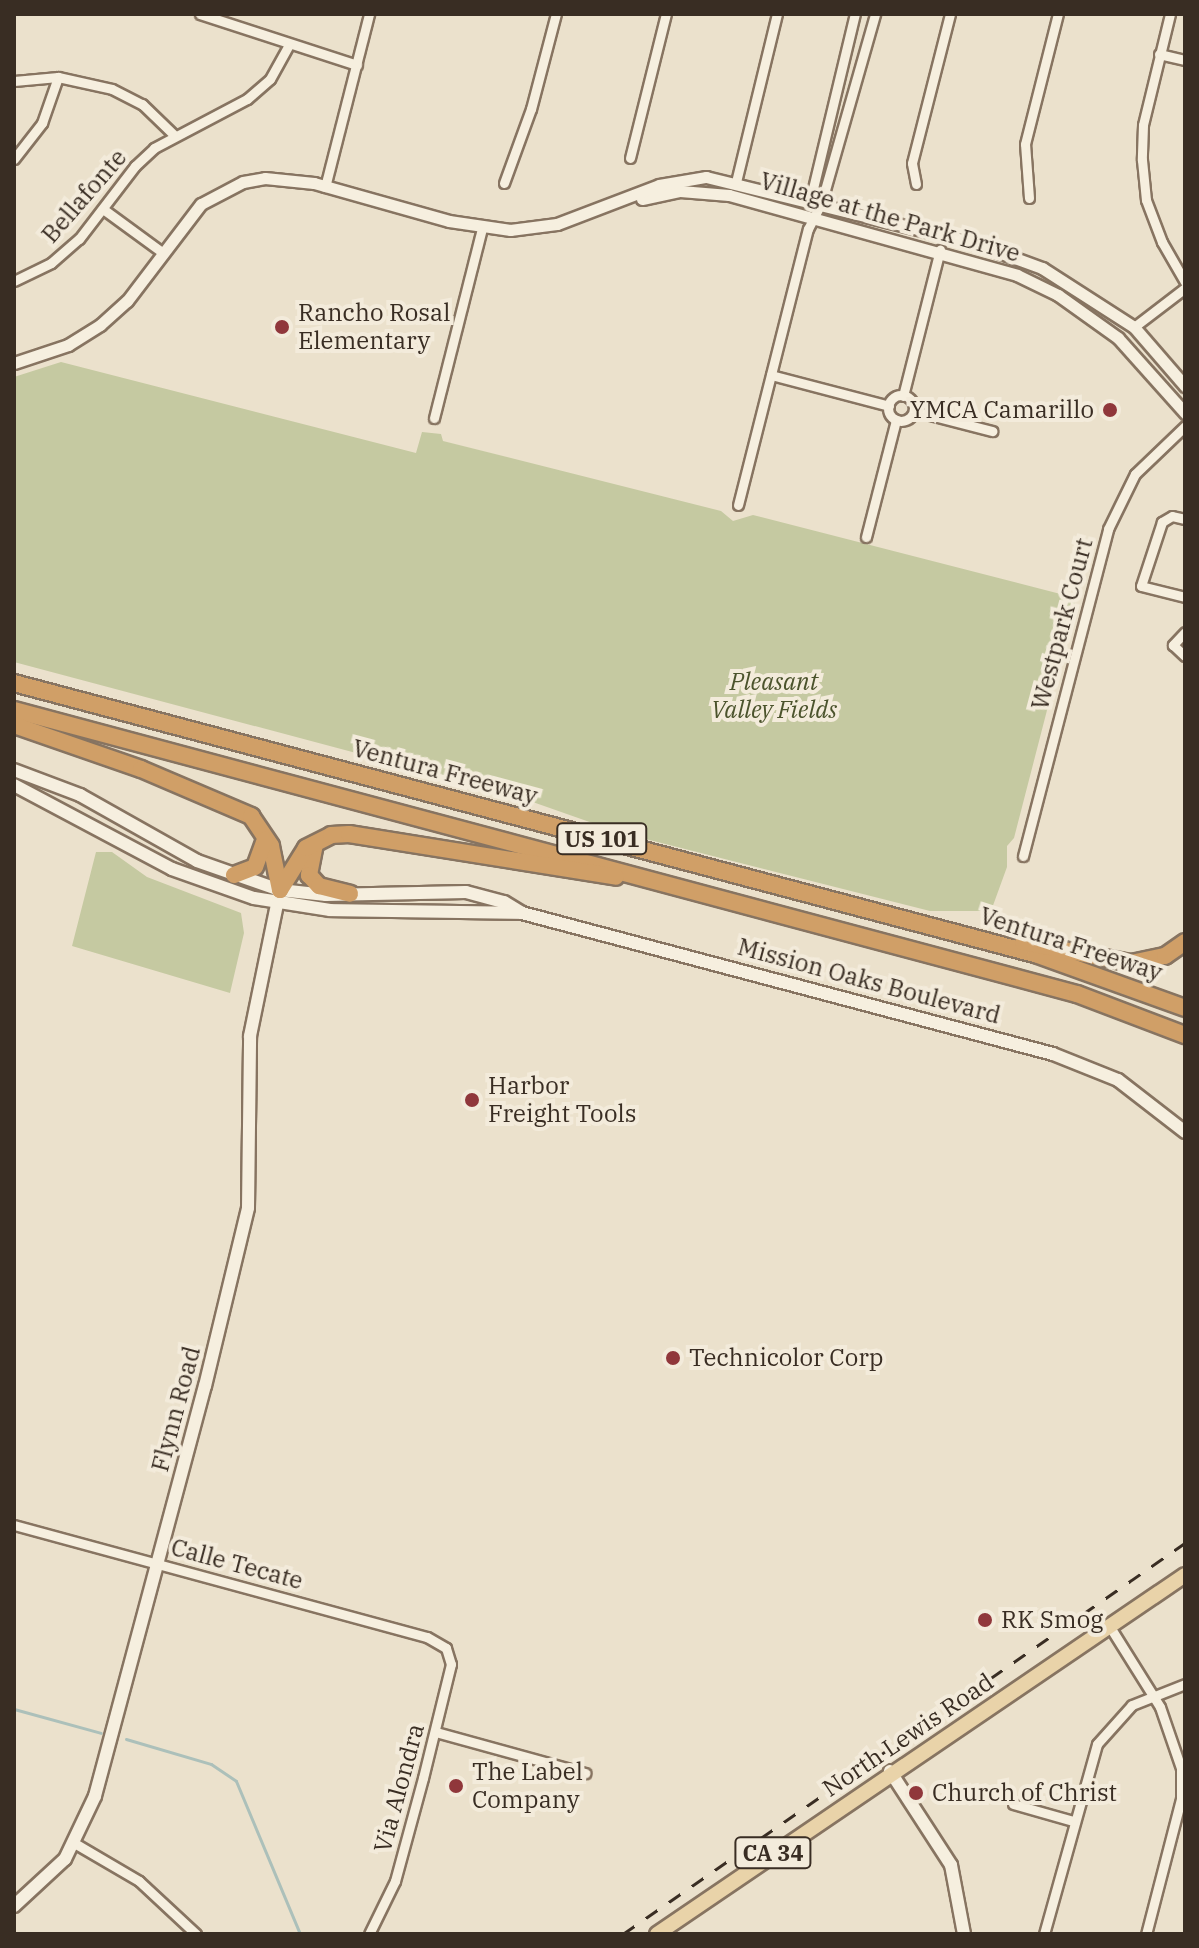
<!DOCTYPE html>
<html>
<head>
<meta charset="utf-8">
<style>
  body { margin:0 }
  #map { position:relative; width:1199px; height:1948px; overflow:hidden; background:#ebe1cc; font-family:"IBM Plex Serif",serif }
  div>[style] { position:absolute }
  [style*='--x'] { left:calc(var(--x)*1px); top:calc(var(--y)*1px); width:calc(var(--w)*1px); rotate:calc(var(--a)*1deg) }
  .green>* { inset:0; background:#c5c9a1 }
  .stream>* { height:3px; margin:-1.5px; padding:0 1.5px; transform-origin:1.5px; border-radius:1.5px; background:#acc0ba }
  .roads { filter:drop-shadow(2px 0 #877461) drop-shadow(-2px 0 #877461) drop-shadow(0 2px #877461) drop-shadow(0 -2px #877461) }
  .minor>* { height:9px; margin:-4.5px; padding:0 4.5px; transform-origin:4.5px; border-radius:4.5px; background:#f6efdf }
  .minor>.ring { margin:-4.5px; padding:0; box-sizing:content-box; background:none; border:9px solid #f6efdf; border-radius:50% }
  .tertiary>* { height:11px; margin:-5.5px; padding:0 5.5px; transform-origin:5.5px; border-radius:5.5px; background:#f6efdf }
  .secondary>* { height:12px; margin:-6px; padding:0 6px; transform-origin:6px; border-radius:6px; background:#f6efdf }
  .primary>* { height:14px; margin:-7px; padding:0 7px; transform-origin:7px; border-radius:7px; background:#e9d3a9 }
  .motorway>* { height:16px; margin:-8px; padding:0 8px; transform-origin:8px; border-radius:8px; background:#d09f67 }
  .rail>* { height:3px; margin-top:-1.5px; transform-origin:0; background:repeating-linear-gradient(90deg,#392d23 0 14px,transparent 0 28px) }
  .dots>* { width:22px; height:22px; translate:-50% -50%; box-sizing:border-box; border:4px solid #f3ebdb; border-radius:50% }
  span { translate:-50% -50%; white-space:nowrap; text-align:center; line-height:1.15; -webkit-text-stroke:8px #f3ebdb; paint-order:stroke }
  .shield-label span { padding:2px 6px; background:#f3ebdb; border:2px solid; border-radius:6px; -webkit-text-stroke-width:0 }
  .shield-label { font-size:22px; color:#392d23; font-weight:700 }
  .street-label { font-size:24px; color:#392d23 }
  .poi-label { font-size:24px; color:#392d23 }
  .left { translate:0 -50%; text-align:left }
  .right { translate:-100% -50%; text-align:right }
  .park-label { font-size:24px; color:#4b532c; font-style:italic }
  .frame { position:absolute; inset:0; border:16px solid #392d23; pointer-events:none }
</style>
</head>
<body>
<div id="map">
  <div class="green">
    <div style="clip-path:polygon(61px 362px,416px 453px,422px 432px,441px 434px,443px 441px,721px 511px,733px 521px,753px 515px,1076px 598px,1014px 838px,1007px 846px,1007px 867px,991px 911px,930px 911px,618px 832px,510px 794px,14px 662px,14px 377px)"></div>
    <div style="clip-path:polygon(96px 852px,112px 852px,147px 877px,241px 913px,244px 933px,230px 993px,72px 946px)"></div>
  </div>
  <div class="stream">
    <div style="--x:14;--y:1709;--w:90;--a:15.4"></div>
    <div style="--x:126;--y:1739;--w:89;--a:16.4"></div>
    <div style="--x:211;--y:1764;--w:30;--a:34"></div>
    <div style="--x:236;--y:1781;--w:166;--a:67.3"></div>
  </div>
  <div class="roads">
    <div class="minor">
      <div style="--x:200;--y:14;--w:165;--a:18"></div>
      <div style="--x:1170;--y:14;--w:114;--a:103.7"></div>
      <div style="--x:1143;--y:125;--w:35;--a:92"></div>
      <div style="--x:1142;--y:160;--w:40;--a:84.3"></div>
      <div style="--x:1146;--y:200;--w:45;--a:69.1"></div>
      <div style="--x:1162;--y:242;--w:46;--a:60.1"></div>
      <div style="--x:1159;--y:54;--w:27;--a:13"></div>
      <div style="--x:14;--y:81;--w:44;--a:-5.2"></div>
      <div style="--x:58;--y:77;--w:55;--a:12.5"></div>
      <div style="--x:112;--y:89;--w:34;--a:27"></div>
      <div style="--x:142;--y:104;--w:45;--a:44.1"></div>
      <div style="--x:630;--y:158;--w:148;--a:-76"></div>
      <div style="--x:14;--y:159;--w:46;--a:-52.1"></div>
      <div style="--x:42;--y:123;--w:49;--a:-70.8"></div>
      <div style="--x:736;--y:182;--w:173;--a:-76.3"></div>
      <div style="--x:504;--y:183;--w:79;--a:-70"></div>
      <div style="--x:531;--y:109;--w:98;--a:-75.3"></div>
      <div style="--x:916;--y:184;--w:21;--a:-101"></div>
      <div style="--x:912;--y:163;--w:154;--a:-75.7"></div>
      <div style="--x:325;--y:187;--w:179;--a:-75.7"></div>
      <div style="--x:1029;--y:198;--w:54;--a:-94.2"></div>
      <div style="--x:1025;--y:144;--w:134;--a:-75.8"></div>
      <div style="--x:809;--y:205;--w:196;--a:-76.5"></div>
      <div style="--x:103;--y:209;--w:73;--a:36.1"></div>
      <div style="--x:14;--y:281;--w:41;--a:-25.9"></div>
      <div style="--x:51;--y:263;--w:37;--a:-41"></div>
      <div style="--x:79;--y:239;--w:92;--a:-52.5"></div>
      <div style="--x:135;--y:166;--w:26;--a:-43"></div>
      <div style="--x:154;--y:148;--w:105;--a:-27.8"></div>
      <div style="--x:247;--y:99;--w:30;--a:-41"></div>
      <div style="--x:270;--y:79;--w:39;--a:-61"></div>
      <div style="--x:1134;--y:327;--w:64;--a:-37.4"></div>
      <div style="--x:771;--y:375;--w:122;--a:14.7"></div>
      <div class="ring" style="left:888px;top:395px;width:17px;height:17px"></div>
      <div style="--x:903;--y:396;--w:151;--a:-75.8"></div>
      <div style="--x:914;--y:411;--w:81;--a:14.4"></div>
      <div style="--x:434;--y:418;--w:196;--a:-75.8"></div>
      <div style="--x:738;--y:505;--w:285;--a:-75.8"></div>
      <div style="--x:808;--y:229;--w:28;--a:-63"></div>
      <div style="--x:821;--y:204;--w:198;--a:-74.1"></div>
      <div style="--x:1185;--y:519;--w:13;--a:-167"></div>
      <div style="--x:1172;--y:516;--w:12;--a:149"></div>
      <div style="--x:1162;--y:522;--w:67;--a:108.2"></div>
      <div style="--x:1141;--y:586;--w:45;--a:14"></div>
      <div style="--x:866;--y:537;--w:121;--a:-75.6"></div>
      <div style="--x:1185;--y:632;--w:18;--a:133"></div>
      <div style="--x:1173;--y:645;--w:16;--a:43"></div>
      <div style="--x:1023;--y:856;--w:338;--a:-75.4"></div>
      <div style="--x:1108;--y:529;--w:61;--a:-63.9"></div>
      <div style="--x:1135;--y:474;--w:69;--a:-43.8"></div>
      <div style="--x:14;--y:1525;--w:428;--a:15.2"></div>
      <div style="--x:427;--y:1637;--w:22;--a:30"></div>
      <div style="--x:446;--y:1648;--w:17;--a:73"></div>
      <div style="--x:451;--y:1664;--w:117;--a:103.8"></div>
      <div style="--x:423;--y:1778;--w:107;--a:105.2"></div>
      <div style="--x:395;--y:1881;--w:59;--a:116.1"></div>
      <div style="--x:1110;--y:1627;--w:94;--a:58"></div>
      <div style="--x:1160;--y:1707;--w:65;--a:71"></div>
      <div style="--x:1181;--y:1768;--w:31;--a:90"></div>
      <div style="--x:1181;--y:1799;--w:139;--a:104.5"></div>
      <div style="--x:436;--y:1732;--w:155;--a:15.4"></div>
      <div style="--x:1013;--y:1804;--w:62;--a:15.8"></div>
      <div style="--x:76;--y:1844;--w:73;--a:30.4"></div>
      <div style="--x:139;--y:1881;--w:78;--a:42.9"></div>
      <div style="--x:1044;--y:1934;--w:197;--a:-74.4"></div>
      <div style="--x:1097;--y:1744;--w:52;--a:-48.1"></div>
      <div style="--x:1132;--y:1705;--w:57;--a:-21.6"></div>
    </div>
    <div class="tertiary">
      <div style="--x:642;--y:199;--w:39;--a:-12"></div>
      <div style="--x:680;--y:191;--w:49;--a:4.7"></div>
      <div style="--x:729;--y:195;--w:299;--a:15.5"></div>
      <div style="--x:1017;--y:275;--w:46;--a:26"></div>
      <div style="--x:1058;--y:295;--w:74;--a:35.6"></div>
      <div style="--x:1118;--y:338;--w:101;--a:48.2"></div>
      <div style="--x:14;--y:363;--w:57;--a:-18.4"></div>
      <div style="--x:68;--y:345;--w:38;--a:-32"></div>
      <div style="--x:100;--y:325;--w:36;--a:-42"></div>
      <div style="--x:127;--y:301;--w:122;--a:-52.7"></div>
      <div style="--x:201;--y:204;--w:47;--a:-27.6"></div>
      <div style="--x:243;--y:182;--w:22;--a:-10"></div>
      <div style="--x:265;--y:178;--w:49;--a:5.8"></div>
      <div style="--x:314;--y:183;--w:140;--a:15.7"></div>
      <div style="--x:449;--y:221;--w:62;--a:8.4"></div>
      <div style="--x:510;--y:230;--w:47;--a:-7.3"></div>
      <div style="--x:557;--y:224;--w:109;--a:-20.9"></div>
      <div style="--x:659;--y:185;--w:48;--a:-9.7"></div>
      <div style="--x:706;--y:177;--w:273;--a:13.8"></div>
      <div style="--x:971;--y:242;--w:76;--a:20.1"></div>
      <div style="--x:1042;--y:268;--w:109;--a:32.7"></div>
      <div style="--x:1134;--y:327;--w:78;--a:49.2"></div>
    </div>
    <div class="secondary">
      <div style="--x:14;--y:770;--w:71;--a:20.7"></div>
      <div style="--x:80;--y:795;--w:134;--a:29.4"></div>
      <div style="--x:197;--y:861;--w:88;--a:19.3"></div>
      <div style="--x:280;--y:890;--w:46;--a:6.2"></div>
      <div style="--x:326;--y:895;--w:140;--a:-1.2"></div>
      <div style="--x:466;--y:892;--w:39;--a:15"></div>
      <div style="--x:504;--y:902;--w:21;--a:31"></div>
      <div style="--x:522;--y:913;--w:549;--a:14.87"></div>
      <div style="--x:1053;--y:1054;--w:70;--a:21.8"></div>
      <div style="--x:1118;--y:1080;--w:85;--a:37.8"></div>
      <div style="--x:14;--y:785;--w:179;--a:28"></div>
      <div style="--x:172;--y:869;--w:87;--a:19.5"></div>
      <div style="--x:254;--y:898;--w:77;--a:9"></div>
      <div style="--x:330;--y:910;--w:192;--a:0.9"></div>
      <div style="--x:890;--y:1771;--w:112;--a:57"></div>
      <div style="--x:951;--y:1865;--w:70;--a:79.3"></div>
      <div style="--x:14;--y:1906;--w:69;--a:-42.7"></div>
      <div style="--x:65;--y:1859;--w:70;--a:-64.5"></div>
      <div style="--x:95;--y:1796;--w:424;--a:-75"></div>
      <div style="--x:205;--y:1386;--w:183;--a:-76.4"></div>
      <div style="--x:248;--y:1208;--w:172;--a:-89.3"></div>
      <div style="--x:250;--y:1036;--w:149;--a:-78.4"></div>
    </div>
    <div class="primary">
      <div style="--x:657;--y:1934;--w:638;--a:-34.21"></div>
    </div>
    <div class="motorway">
      <div style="--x:14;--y:683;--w:1056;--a:14.87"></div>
      <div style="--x:1035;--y:954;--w:159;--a:19.8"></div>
      <div style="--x:14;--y:710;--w:1100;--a:14.96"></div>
      <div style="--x:1077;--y:994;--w:116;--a:20.8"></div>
      <div style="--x:14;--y:725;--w:134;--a:19.1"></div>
      <div style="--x:141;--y:769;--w:120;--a:23.1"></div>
      <div style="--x:251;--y:816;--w:36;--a:56"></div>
      <div style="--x:271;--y:846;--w:45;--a:78.4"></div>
      <div style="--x:315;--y:844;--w:32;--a:101"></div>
      <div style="--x:309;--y:875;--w:15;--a:48"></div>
      <div style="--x:319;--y:886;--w:32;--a:14"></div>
      <div style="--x:234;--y:875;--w:22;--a:-21"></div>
      <div style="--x:255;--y:867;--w:29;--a:-70"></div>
      <div style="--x:280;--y:890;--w:49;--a:-58.2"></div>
      <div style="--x:306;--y:848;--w:28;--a:-27"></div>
      <div style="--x:331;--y:835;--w:18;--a:-3"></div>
      <div style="--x:349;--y:834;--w:270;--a:9.1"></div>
      <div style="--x:1023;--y:942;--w:110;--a:11"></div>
      <div style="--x:1131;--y:963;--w:35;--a:-12"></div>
      <div style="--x:1165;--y:956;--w:24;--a:-35"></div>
    </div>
  </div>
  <div class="rail">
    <div style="--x:623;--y:1934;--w:685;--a:-34.83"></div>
  </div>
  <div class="dots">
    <div style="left:282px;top:327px;background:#90373b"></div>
    <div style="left:1110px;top:410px;background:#90373b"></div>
    <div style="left:472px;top:1100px;background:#90373b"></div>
    <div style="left:673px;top:1358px;background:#90373b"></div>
    <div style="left:985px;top:1620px;background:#90373b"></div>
    <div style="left:456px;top:1786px;background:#90373b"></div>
    <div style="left:916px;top:1793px;background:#90373b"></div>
  </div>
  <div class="shield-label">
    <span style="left:602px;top:839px">US 101</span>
    <span style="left:773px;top:1853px">CA 34</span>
  </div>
  <div class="street-label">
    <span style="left:84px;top:196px;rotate:-49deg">Bellafonte</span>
    <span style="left:890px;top:217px;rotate:16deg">Village at the Park Drive</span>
    <span style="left:1062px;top:624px;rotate:-75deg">Westpark Court</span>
    <span style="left:445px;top:772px;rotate:15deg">Ventura Freeway</span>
    <span style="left:1071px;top:944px;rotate:18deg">Ventura Freeway</span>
    <span style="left:869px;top:981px;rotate:15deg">Mission Oaks Boulevard</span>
    <span style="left:176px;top:1409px;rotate:-75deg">Flynn Road</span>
    <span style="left:237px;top:1564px;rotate:15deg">Calle Tecate</span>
    <span style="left:908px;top:1735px;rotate:-34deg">North Lewis Road</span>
    <span style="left:399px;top:1788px;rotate:-75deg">Via Alondra</span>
  </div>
  <div class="poi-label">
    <span class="left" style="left:298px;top:327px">Rancho Rosal<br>Elementary</span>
    <span class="right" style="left:1094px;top:410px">YMCA Camarillo</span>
    <span class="left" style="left:488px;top:1100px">Harbor<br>Freight Tools</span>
    <span class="left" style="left:689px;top:1358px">Technicolor Corp</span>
    <span class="left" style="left:1001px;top:1620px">RK Smog</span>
    <span class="left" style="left:472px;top:1786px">The Label<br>Company</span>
    <span class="left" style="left:932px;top:1793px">Church of Christ</span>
  </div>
  <div class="park-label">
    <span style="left:774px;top:696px">Pleasant<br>Valley Fields</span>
  </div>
  <div class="frame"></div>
</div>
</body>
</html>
